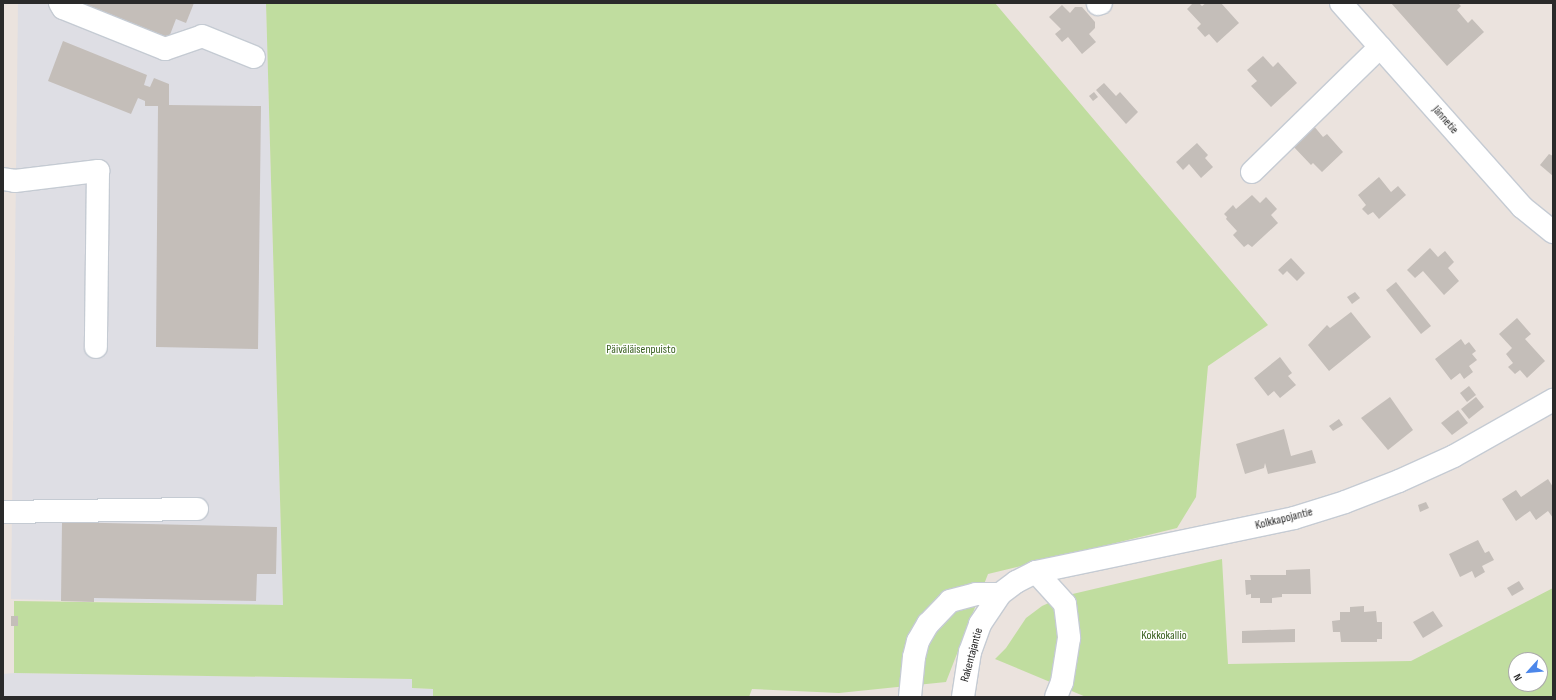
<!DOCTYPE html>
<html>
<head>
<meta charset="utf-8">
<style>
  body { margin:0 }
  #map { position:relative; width:1556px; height:700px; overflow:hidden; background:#ebe3de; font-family:"Sofia Sans Condensed",sans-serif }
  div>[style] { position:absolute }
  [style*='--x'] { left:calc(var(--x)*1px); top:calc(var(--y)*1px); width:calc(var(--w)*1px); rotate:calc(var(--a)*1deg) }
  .industrial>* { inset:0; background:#dedee4 }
  .green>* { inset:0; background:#c0dd9f }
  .building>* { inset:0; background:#c4beb9 }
  .roads { filter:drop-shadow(1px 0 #c5cbd3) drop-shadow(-1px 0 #c5cbd3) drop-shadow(0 1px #c5cbd3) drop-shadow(0 -1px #c5cbd3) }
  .minor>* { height:22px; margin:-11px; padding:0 11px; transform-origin:11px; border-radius:11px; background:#fff }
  span { translate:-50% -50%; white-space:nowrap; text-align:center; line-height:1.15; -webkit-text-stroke:3px #fff; paint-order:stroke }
  .street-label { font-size:12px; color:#2a2a2a }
  .park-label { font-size:12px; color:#3a6120 }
  .frame { position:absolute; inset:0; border:4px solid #2a2a2a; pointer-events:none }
  .north { position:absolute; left:1508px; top:652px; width:40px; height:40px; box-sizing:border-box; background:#fff; border:1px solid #aaa; border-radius:50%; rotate:243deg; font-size:11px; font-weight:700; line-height:16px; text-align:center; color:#2a2a2a }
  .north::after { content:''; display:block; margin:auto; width:14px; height:18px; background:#4c87ea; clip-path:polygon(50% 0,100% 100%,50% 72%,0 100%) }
</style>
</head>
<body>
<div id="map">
  <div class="industrial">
    <div style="clip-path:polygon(18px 3px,266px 3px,283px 606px,11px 599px)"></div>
    <div style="clip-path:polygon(14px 673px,412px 679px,412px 688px,433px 689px,433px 697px,3px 697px,3px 674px)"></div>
  </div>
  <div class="green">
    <div style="clip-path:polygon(266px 3px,995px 3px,1268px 325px,1208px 366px,1196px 497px,1177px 528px,988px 574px,946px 682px,839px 693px,752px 689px,749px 697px,433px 697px,433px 689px,412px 688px,412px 679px,14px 673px,14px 601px,283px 605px)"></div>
    <div style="clip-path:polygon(evenodd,1222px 559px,1228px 664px,1411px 661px,1553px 588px,1553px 697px,1086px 697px,995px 659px,1006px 648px,1026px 618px,1042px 606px,1064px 596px,1222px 559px,1516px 660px,1540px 660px,1540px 684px,1516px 684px,1516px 660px)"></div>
  </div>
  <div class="building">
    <div style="clip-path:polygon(76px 3px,194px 3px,186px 23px,176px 19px,168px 40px)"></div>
    <div style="clip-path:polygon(1193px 3px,1199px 3px,1202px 6px,1206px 3px,1221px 3px,1239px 23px,1217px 43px,1209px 34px,1205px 37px,1197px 28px,1201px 24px,1187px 9px)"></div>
    <div style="clip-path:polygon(1391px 3px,1458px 3px,1461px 6px,1457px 10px,1468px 23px,1472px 19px,1484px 32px,1447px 66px)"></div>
    <div style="clip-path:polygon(1062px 5px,1070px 13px,1075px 7px,1082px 7px,1095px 22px,1095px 28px,1089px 34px,1096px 42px,1082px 54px,1068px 37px,1062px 42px,1055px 34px,1061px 29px,1049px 17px)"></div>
    <div style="clip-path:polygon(63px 41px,147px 75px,144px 85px,150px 87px,154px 78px,169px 84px,169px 105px,261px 106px,258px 349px,156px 347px,158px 106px,145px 106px,145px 101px,138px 98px,131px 114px,48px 81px)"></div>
    <div style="clip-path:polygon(1263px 56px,1273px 67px,1278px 62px,1297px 83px,1271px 107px,1251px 86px,1257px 81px,1247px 70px)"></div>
    <div style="clip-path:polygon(1104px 83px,1116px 96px,1120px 92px,1138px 112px,1126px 124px,1096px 90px)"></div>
    <div style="clip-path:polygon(1094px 92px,1098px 97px,1093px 101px,1089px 96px)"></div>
    <div style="clip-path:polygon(1313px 125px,1323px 137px,1327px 134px,1343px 152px,1322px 172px,1313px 163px,1311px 165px,1292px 145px)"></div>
    <div style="clip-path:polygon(1197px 143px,1208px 155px,1205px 158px,1213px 167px,1201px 178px,1189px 164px,1183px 170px,1176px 162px)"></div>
    <div style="clip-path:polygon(1549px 154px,1553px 156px,1553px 176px,1540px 165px)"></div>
    <div style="clip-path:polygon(1379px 177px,1391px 192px,1398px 186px,1406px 195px,1379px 219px,1373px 212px,1368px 215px,1362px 209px,1366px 205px,1358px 195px)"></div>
    <div style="clip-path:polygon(1252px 195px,1260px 203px,1266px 197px,1277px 209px,1271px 215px,1278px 223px,1252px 247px,1248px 244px,1244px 247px,1233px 235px,1237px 231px,1226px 219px,1227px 217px,1224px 214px,1233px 205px,1236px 209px)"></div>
    <div style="clip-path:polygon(1430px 248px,1438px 257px,1445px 251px,1454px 262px,1448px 268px,1459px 281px,1444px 295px,1423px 271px,1415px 278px,1407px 270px)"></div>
    <div style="clip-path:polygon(1291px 258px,1305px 273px,1297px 281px,1287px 271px,1283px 275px,1278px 270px)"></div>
    <div style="clip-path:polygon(1396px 282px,1431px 326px,1421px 334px,1386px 290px)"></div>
    <div style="clip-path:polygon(1355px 292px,1360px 298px,1352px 304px,1347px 297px)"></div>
    <div style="clip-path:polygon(1351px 312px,1371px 337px,1329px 371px,1308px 345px,1327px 325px,1330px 328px)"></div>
    <div style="clip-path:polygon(1517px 318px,1531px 334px,1525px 339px,1545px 361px,1527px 378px,1520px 370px,1515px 374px,1508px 367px,1513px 363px,1506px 354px,1512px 348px,1499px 334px)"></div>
    <div style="clip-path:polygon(1461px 339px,1465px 345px,1469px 342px,1476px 351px,1472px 354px,1477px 360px,1469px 366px,1473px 372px,1464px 379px,1460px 373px,1451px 380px,1435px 359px)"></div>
    <div style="clip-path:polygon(1280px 357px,1292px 373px,1288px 376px,1296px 385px,1280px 398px,1274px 391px,1268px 396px,1254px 378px)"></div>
    <div style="clip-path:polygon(1469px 386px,1476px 395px,1467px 402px,1460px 393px)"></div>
    <div style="clip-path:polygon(1390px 397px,1413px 430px,1388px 450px,1361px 418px)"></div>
    <div style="clip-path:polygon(1476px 397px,1484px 407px,1469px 419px,1461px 409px)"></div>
    <div style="clip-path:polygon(1458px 410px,1468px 423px,1452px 435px,1441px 423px)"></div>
    <div style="clip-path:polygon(1339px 419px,1343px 425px,1333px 431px,1329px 426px)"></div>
    <div style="clip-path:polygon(1284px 429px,1291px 456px,1312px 450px,1316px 463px,1268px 474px,1265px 463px,1264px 468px,1245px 474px,1236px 444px)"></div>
    <div style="clip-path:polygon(1548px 479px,1553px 487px,1553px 518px,1548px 511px,1536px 520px,1530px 511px,1516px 521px,1502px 499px,1516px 490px,1521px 497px)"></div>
    <div style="clip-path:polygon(1426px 502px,1429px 508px,1420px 512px,1418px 505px)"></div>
    <div style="clip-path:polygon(62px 522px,277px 527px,276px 574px,257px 574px,256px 601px,94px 598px,94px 602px,61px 601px)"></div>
    <div style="clip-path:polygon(1478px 540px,1485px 553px,1489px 551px,1494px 560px,1482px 566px,1485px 572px,1475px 578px,1472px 571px,1460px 577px,1449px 554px)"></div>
    <div style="clip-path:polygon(1310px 569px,1311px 594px,1282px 594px,1282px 597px,1272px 598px,1272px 603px,1260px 603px,1260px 598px,1251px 598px,1251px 594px,1246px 595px,1245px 580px,1251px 580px,1250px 575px,1286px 575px,1286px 570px)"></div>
    <div style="clip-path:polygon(1519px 581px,1524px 589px,1512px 596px,1507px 588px)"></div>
    <div style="clip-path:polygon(1364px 606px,1364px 612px,1376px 611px,1377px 622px,1382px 622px,1382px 639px,1377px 639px,1377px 642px,1341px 642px,1340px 632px,1333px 632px,1332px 621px,1340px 620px,1340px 612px,1350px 612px,1350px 607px)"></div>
    <div style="clip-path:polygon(1433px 611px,1443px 626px,1423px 638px,1413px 622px)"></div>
    <div style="clip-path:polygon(11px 616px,18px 616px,18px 626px,11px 626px)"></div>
    <div style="clip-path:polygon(1295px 629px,1295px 642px,1242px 643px,1242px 631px)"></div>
  </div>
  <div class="roads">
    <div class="minor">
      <div style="--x:60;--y:3;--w:6;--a:59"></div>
      <div style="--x:63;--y:8;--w:110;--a:21.9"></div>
      <div style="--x:165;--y:49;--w:39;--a:-19"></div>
      <div style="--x:202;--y:36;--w:56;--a:22"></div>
      <div style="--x:1341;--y:3;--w:273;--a:48.4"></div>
      <div style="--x:1522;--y:207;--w:40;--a:39"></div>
      <div style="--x:1098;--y:4;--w:3;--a:-18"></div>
      <div style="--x:1252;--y:172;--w:179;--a:-44.3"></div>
      <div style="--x:3;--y:179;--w:12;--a:9"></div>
      <div style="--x:15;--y:181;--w:84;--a:-6.9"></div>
      <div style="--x:98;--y:171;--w:176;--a:90.7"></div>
      <div style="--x:3;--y:512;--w:194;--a:-0.9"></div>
      <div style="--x:1036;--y:572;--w:43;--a:47.8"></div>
      <div style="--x:1065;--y:604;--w:34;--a:83"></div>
      <div style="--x:1069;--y:638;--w:45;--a:99"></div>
      <div style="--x:1062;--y:682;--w:16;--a:112"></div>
      <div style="--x:910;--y:697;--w:40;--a:-84.3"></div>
      <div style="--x:914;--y:657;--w:16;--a:-76"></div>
      <div style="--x:918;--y:641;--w:20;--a:-60"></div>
      <div style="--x:928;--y:624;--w:32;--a:-46"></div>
      <div style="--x:950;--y:601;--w:27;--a:-15"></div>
      <div style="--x:976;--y:594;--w:24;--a:0"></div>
      <div style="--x:963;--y:697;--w:46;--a:-81.2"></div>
      <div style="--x:970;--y:652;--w:30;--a:-70"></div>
      <div style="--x:980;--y:624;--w:36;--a:-56"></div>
      <div style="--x:1000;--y:594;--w:20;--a:-37"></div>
      <div style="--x:1016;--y:582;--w:22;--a:-27"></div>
      <div style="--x:1036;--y:572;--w:264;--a:-11.8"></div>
      <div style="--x:1294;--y:518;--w:53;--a:-17.4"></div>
      <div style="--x:1345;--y:502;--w:58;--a:-21.3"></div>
      <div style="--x:1399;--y:481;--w:60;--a:-24.4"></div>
      <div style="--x:1454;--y:456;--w:114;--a:-29.5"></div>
    </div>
  </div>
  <div class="street-label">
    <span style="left:1445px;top:120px;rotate:49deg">Jännetie</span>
    <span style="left:1284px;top:519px;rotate:-14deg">Kolkkapojantie</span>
    <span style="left:972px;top:655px;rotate:-75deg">Rakentajantie</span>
  </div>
  <div class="park-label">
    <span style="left:641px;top:350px">Päiväläisenpuisto</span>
    <span style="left:1164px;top:636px">Kokkokallio</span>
  </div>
  <div class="frame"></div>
  <div class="north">N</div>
</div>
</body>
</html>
